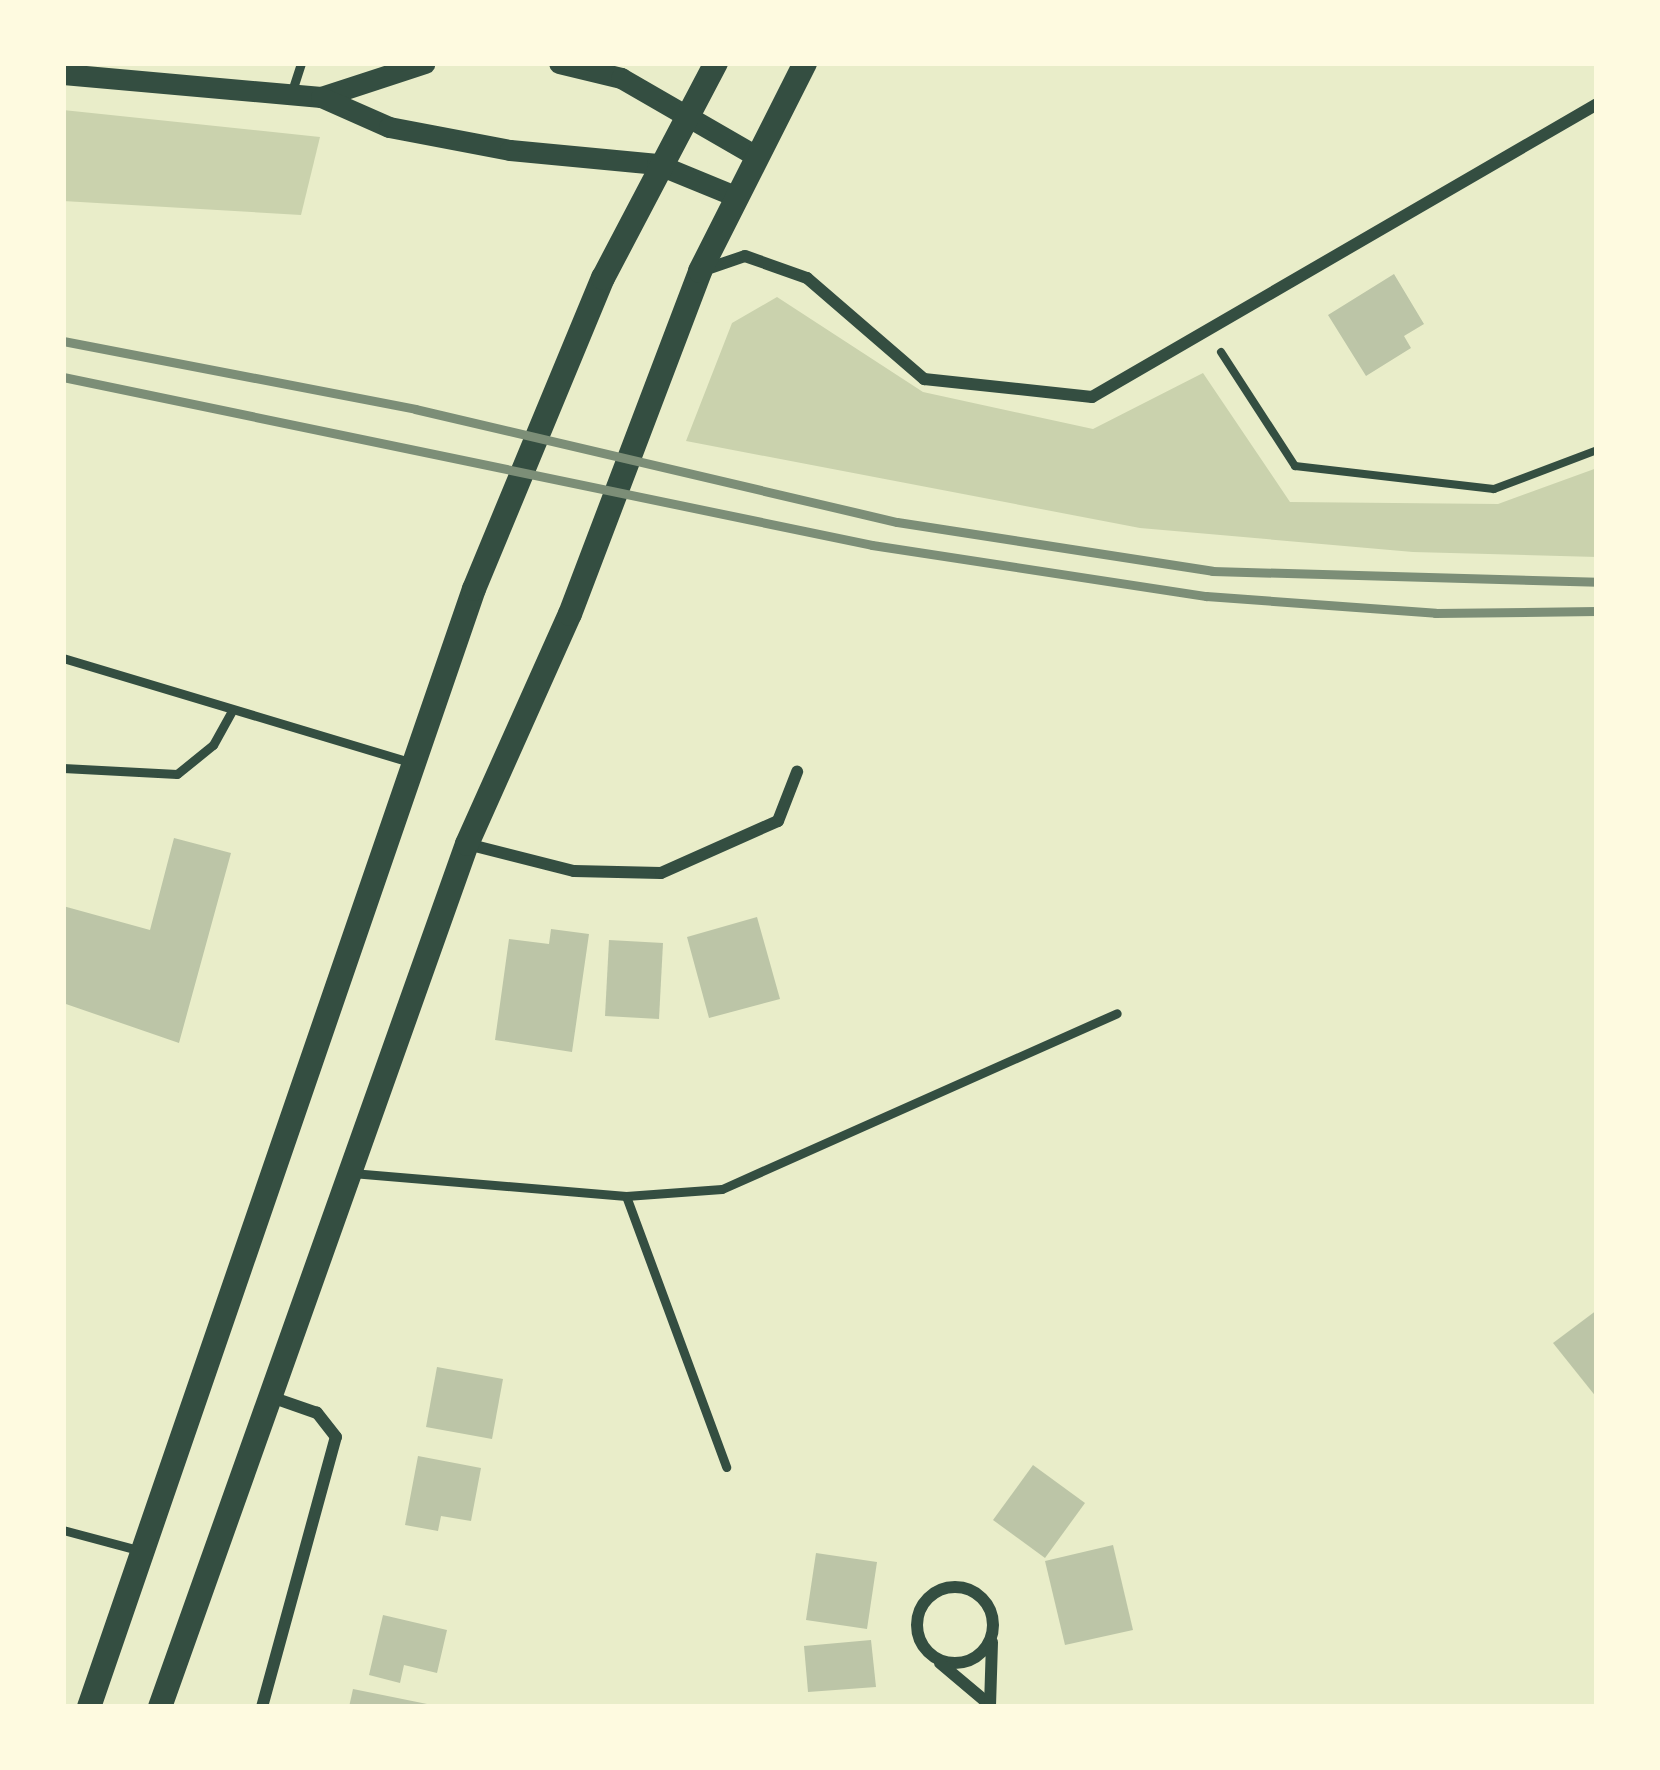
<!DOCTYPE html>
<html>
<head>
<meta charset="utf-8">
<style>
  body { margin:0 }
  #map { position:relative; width:1660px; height:1770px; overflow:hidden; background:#e9edc9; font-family:Figtree,sans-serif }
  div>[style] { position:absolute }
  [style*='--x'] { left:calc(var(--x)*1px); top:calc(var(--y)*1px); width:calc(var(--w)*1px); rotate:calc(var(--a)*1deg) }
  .green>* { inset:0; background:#cad2ad }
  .building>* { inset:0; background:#bcc5a7 }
  .path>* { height:8px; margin:-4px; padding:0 4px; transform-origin:4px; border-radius:4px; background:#344e41 }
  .service>* { height:9px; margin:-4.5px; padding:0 4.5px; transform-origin:4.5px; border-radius:4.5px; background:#344e41 }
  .minor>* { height:12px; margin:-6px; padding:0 6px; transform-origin:6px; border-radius:6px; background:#344e41 }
  .minor>.ring { margin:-6px; padding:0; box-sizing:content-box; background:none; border:12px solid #344e41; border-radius:50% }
  .tertiary>* { height:21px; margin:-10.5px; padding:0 10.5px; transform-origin:10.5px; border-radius:10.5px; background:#344e41 }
  .secondary>* { height:24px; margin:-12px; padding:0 12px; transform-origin:12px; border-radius:12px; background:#344e41 }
  .rail>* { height:9px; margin:-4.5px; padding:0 4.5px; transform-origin:4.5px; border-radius:4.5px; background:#7c8e77 }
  span { translate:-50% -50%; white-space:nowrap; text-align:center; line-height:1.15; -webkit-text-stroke:9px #fefae0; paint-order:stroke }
  .frame { position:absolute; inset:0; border:66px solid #fefae0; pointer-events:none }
</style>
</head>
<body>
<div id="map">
  <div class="green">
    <div style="clip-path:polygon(63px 110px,320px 137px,301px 215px,63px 201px)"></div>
    <div style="clip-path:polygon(777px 297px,923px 392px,1093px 429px,1203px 373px,1290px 502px,1498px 504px,1597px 468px,1597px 557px,1413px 552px,1140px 528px,686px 441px,732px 323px)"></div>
  </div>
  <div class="building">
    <div style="clip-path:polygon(1394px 274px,1424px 324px,1404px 336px,1411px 348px,1366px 376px,1328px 315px)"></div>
    <div style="clip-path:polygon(174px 838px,231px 853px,179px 1043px,63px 1003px,63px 906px,150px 930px)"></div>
    <div style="clip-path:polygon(757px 917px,780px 999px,709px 1018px,687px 937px)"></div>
    <div style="clip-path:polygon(551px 929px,589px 934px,572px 1052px,495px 1040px,509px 939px,549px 944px)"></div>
    <div style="clip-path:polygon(609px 940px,663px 943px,659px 1019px,605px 1016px)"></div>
    <div style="clip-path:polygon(1597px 1310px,1597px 1398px,1553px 1343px)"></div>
    <div style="clip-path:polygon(437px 1367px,503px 1379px,492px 1439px,426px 1427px)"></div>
    <div style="clip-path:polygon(418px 1456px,481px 1468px,471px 1521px,441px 1516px,438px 1531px,405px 1525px)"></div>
    <div style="clip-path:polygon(1033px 1465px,1085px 1503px,1045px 1558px,993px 1520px)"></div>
    <div style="clip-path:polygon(1113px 1545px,1133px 1630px,1065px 1645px,1045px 1561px)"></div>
    <div style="clip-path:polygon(816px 1553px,877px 1562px,867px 1629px,806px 1620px)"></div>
    <div style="clip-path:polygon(383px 1615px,447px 1630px,437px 1673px,404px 1665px,400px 1683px,369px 1675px)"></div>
    <div style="clip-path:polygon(871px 1640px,876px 1687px,808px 1692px,804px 1646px)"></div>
    <div style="clip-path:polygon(353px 1689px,432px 1705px,432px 1707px,349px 1707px)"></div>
  </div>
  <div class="path">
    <div style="--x:1221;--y:352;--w:136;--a:57"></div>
    <div style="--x:1295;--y:466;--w:200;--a:6.6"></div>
    <div style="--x:1494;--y:489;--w:110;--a:-20.7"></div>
  </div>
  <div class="service">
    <div style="--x:292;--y:91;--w:29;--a:-72"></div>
    <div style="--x:63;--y:658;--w:361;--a:16.7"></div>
    <div style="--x:63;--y:768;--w:114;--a:3"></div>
    <div style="--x:177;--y:774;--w:46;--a:-38.9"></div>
    <div style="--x:213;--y:745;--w:37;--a:-61"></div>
    <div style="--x:352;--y:1173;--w:275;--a:4.8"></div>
    <div style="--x:626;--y:1196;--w:96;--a:-4.2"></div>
    <div style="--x:722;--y:1189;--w:432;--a:-24"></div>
    <div style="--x:626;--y:1196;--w:289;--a:69.7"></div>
    <div style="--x:63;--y:1530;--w:78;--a:14.9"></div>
  </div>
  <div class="minor">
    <div style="--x:701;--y:271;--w:46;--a:-18.8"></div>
    <div style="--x:745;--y:256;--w:66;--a:19.5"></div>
    <div style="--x:807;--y:278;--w:155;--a:40.8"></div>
    <div style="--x:924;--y:379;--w:169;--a:6.1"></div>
    <div style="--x:1092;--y:397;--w:584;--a:-30.12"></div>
    <div style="--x:467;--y:844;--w:110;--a:14.2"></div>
    <div style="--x:574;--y:871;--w:87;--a:1.3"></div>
    <div style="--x:661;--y:873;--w:128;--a:-24"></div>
    <div style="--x:778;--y:821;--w:53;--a:-68.8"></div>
    <div class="ring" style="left:917px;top:1587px;width:64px;height:64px"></div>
    <div style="--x:940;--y:1663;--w:65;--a:40"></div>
    <div style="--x:990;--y:1706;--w:64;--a:-88.2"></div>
    <div style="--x:262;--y:1707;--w:280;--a:-74.7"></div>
    <div style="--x:336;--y:1437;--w:31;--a:-128"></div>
    <div style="--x:317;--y:1413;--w:49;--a:-160.8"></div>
  </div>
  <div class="tertiary">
    <div style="--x:559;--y:63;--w:64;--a:13.6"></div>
    <div style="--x:621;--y:78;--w:156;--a:30"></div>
    <div style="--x:63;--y:74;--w:259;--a:5.1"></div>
    <div style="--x:321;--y:97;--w:109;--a:-18.1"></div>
    <div style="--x:321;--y:97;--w:74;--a:23.8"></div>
    <div style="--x:389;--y:127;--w:123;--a:10.8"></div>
    <div style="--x:510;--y:150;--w:148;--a:5.4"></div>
    <div style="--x:657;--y:164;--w:84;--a:22.3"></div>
  </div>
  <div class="secondary">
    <div style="--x:89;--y:1707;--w:1182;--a:-71"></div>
    <div style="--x:474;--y:589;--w:337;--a:-67.5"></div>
    <div style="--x:603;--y:278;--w:243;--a:-62.3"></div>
    <div style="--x:160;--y:1707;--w:916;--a:-70.42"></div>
    <div style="--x:467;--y:844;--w:252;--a:-65.9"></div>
    <div style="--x:570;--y:614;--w:367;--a:-69.2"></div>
    <div style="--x:700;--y:271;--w:233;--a:-63.2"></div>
  </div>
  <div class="rail">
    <div style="--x:63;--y:341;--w:359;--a:10.9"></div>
    <div style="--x:415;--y:409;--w:495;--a:13.2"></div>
    <div style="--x:897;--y:522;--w:319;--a:8.8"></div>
    <div style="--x:1212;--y:571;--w:385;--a:1.6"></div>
    <div style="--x:63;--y:377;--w:826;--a:11.73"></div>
    <div style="--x:872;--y:545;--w:338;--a:8.7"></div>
    <div style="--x:1206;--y:596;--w:230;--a:4.2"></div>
    <div style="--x:1435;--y:613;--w:162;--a:-0.7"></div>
  </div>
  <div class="frame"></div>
</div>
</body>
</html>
